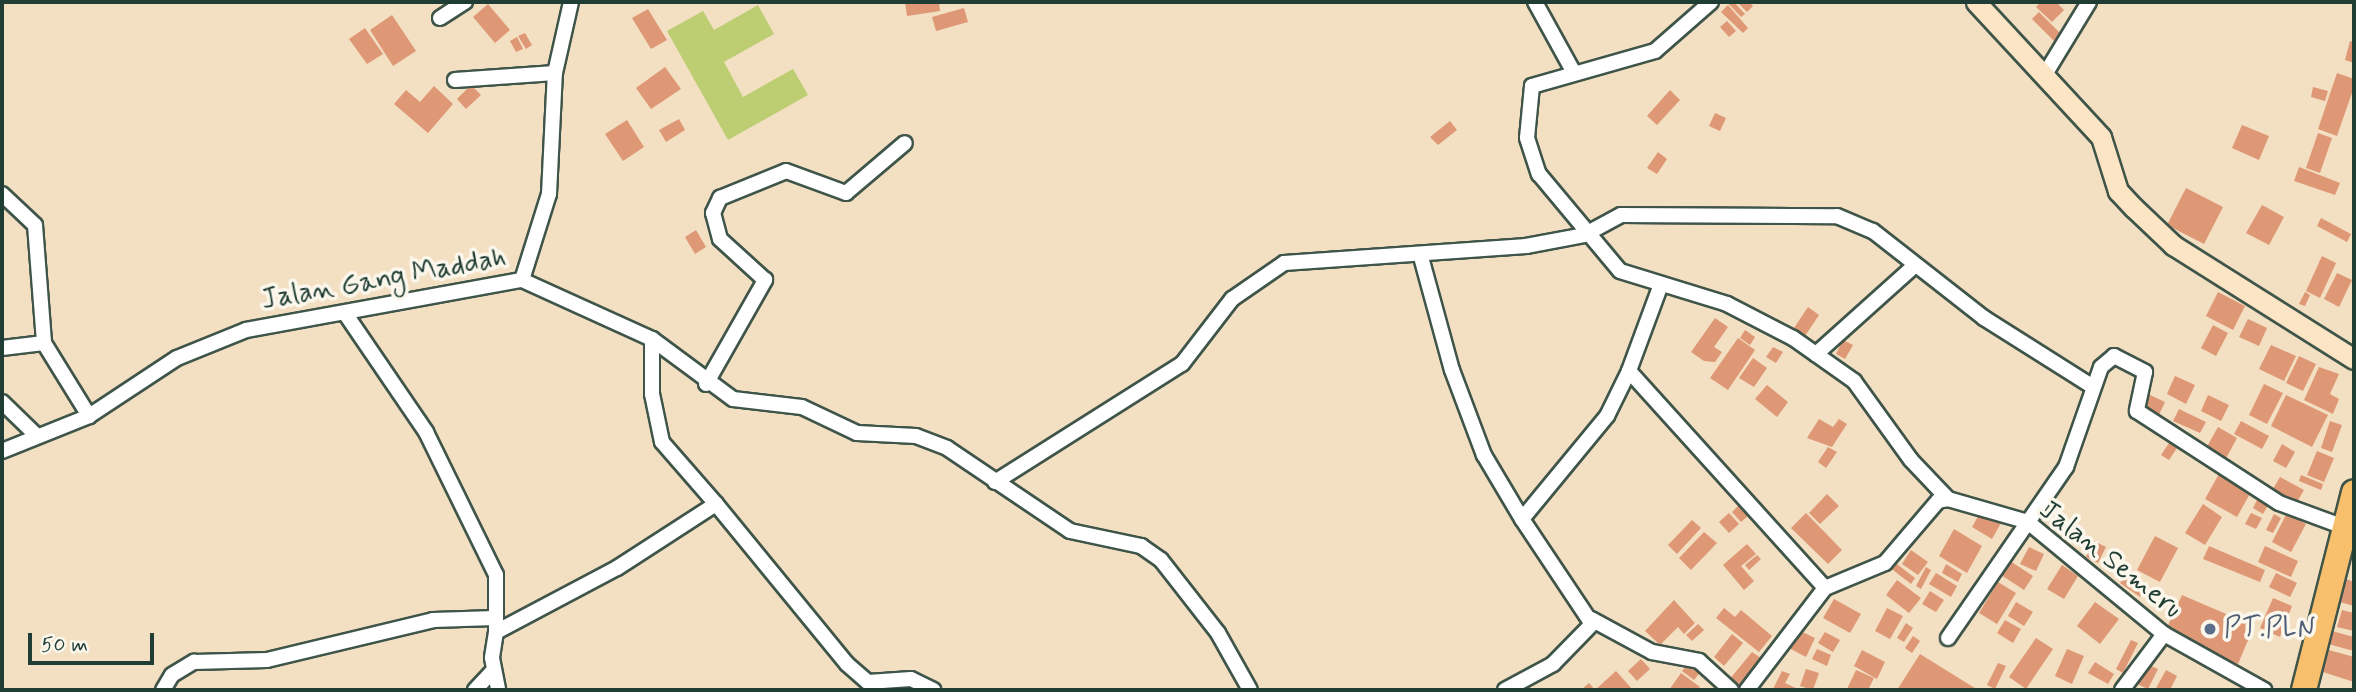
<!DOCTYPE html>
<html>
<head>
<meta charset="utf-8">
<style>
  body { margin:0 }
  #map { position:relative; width:2356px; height:692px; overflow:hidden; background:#f3dfc2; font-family:Mynerve,sans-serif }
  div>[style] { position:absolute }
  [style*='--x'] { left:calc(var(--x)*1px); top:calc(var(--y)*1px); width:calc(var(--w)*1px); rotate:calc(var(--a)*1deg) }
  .green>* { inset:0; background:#bcce71 }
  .building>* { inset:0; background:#df9876 }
  .roads { filter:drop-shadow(2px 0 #3f5549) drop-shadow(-2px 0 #3f5549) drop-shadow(0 2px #3f5549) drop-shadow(0 -2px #3f5549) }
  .street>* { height:14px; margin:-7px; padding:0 7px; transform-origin:7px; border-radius:7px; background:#fff }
  .secondary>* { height:19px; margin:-9.5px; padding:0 9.5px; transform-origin:9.5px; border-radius:9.5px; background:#fce5c4 }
  .highway>* { height:24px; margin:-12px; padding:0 12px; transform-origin:12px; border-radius:12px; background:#f8bf6c }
  .dots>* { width:19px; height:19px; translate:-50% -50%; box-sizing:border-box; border:4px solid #fbf7ec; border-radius:50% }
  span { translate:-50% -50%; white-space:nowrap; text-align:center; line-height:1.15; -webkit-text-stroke:7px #fbf7ec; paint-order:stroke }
  .street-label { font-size:28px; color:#1f3d34 }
  .service-label { font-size:28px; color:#4e5e75 }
  .left { translate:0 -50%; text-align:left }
  .frame { position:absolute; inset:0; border:4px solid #1f3d34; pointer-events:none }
  .scale { position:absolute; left:28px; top:633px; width:126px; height:32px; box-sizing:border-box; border:4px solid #1f3d34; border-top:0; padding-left:9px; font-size:21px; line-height:24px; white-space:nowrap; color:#1f3d34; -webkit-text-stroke:5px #fbf7ec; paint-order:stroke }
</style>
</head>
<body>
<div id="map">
  <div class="green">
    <div style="clip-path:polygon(758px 5px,774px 34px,724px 62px,743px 97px,793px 69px,808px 95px,728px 140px,667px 31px,703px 11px,714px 30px)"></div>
  </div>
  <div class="building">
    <div style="clip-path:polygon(905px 2px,939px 2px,940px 11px,907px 16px)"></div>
    <div style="clip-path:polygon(1727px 2px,1734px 2px,1745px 14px,1741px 17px)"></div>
    <div style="clip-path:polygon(1737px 2px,1749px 2px,1753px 6px,1747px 12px)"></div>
    <div style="clip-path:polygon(2041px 2px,2056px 2px,2064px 10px,2052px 22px,2036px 7px)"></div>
    <div style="clip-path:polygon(488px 4px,510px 30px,495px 43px,473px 17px)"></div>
    <div style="clip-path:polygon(1728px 5px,1748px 28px,1743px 33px,1721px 12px)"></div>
    <div style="clip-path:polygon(964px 8px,968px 22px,936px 31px,932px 17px)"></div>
    <div style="clip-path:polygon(648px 9px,667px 40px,651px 49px,632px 18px)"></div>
    <div style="clip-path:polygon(2039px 12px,2061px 34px,2054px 41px,2032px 19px)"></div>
    <div style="clip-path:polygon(392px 15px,416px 51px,393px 66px,370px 30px)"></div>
    <div style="clip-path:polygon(1727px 21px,1736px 31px,1729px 37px,1720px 27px)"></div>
    <div style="clip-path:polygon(365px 28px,383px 54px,367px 64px,349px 39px)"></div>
    <div style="clip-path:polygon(525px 33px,532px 45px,526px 49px,518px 36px)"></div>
    <div style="clip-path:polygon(517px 37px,523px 49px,516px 52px,510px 41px)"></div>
    <div style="clip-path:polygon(2350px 41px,2354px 42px,2354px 63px,2345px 60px)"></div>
    <div style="clip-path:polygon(665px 67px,681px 89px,651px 109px,636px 88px)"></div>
    <div style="clip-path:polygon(2337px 73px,2354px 79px,2354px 87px,2337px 136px,2318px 129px)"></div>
    <div style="clip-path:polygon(471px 85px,481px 95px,466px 109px,457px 99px)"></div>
    <div style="clip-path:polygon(434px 86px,453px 104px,428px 133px,394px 104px,406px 90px,420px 102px)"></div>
    <div style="clip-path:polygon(2313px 87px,2328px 91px,2325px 101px,2311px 97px)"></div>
    <div style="clip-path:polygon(1670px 90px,1680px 100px,1657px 125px,1647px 116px)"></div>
    <div style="clip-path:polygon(1715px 113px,1726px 118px,1720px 131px,1709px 126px)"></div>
    <div style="clip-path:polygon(679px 119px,685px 130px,666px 142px,659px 130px)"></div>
    <div style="clip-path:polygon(627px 120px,644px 147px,623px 161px,605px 134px)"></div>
    <div style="clip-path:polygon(1450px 121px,1457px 130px,1438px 145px,1430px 137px)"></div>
    <div style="clip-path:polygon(2242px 125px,2269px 136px,2259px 160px,2232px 148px)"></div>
    <div style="clip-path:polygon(2318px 133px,2332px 138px,2320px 173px,2306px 168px)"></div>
    <div style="clip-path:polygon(1658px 152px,1667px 159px,1657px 174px,1647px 168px)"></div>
    <div style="clip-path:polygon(2299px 167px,2340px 183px,2335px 195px,2294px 181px)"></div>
    <div style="clip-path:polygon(2186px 188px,2223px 207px,2204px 244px,2167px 225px)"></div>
    <div style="clip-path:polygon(2262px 205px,2284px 217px,2269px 245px,2246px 233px)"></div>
    <div style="clip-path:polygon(2321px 218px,2351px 234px,2347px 242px,2317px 226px)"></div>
    <div style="clip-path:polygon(696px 230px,706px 247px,695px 254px,685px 237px)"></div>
    <div style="clip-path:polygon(2322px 256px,2336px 263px,2320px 298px,2306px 291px)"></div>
    <div style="clip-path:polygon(2337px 273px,2352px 280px,2339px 307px,2324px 299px)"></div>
    <div style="clip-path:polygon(2218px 292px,2245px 306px,2233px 330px,2206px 316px)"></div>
    <div style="clip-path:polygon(2305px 292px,2310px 295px,2305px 306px,2299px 304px)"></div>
    <div style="clip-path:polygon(1808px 307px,1819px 315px,1803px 339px,1792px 331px)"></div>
    <div style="clip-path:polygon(1715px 318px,1728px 327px,1714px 347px,1722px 352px,1715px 362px,1704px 361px,1691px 352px)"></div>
    <div style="clip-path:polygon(2248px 319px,2267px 328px,2259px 346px,2239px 337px)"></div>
    <div style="clip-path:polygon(2213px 325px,2228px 333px,2216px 356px,2201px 348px)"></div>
    <div style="clip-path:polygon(1745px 330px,1755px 337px,1750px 345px,1740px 338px)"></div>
    <div style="clip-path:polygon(1738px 338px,1755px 350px,1728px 390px,1710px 378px)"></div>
    <div style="clip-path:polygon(1843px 340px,1853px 345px,1845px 359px,1836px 354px)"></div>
    <div style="clip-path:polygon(2271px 345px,2296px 356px,2284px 381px,2259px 369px)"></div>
    <div style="clip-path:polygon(1773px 347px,1783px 352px,1776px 363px,1766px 357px)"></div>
    <div style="clip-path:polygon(2299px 356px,2316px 364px,2303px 391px,2286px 383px)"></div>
    <div style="clip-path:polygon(1753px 358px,1767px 368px,1754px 387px,1739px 378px)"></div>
    <div style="clip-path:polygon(2319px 367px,2339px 374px,2330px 394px,2339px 399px,2333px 414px,2304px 400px)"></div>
    <div style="clip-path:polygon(2175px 376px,2195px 385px,2186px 404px,2167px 394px)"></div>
    <div style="clip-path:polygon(2264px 384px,2283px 393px,2267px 424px,2249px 415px)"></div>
    <div style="clip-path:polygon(1767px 385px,1788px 402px,1777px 417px,1755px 399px)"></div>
    <div style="clip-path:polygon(2148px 394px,2165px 402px,2157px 419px,2140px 410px)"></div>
    <div style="clip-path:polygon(2208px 395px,2229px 405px,2221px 421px,2201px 411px)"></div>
    <div style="clip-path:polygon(2286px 395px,2328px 415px,2312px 447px,2271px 426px)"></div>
    <div style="clip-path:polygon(2179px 409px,2206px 422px,2200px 433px,2173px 421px)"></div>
    <div style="clip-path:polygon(1819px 419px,1833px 427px,1839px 419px,1847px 424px,1832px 447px,1807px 438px)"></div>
    <div style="clip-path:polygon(2241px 421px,2269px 436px,2262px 449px,2234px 434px)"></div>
    <div style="clip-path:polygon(2330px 421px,2342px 425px,2332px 452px,2321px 448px)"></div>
    <div style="clip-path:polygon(2218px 427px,2237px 438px,2224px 462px,2204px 452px)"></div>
    <div style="clip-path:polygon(2169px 443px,2177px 448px,2169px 460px,2161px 455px)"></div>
    <div style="clip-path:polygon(2282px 444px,2295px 452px,2286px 468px,2273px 461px)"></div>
    <div style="clip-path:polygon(1828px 447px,1837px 452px,1826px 468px,1818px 462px)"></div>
    <div style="clip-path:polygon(2317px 451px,2334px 458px,2324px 482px,2307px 475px)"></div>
    <div style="clip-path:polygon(2220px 472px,2252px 490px,2237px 517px,2205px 499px)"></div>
    <div style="clip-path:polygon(2301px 475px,2323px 484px,2321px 490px,2299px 481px)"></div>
    <div style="clip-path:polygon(2280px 477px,2304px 490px,2294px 507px,2270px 494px)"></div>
    <div style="clip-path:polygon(1827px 494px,1839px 506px,1820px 524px,1809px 513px)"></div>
    <div style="clip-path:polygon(2259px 496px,2270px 502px,2263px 514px,2253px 508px)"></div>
    <div style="clip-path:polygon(1745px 499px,1755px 510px,1741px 522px,1732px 512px)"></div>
    <div style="clip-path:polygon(2203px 504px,2222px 517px,2205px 545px,2185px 533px)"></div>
    <div style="clip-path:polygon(1981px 511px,2001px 523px,1992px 539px,1972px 527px)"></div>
    <div style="clip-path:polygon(1729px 513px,1739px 524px,1729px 533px,1719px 522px)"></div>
    <div style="clip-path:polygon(1806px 513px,1842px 550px,1828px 564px,1791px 528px)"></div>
    <div style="clip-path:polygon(2251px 513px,2262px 518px,2256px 529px,2245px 524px)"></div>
    <div style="clip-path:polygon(2287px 513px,2306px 524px,2291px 552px,2272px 542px)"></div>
    <div style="clip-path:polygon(2274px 514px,2281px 518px,2273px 533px,2266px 530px)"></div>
    <div style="clip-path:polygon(1692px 520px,1701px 528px,1677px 554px,1668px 545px)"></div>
    <div style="clip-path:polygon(1954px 529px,1982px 546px,1967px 573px,1939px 556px)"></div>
    <div style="clip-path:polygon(1704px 532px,1717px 543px,1691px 570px,1679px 558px)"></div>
    <div style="clip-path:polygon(2155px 536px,2178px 548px,2160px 582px,2137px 570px)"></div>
    <div style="clip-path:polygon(2094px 541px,2106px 547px,2098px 563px,2086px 557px)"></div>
    <div style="clip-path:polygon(1747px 544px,1756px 554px,1741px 566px,1754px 581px,1744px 590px,1723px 565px)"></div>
    <div style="clip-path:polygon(2209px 546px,2265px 570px,2260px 582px,2203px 559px)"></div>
    <div style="clip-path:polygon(2265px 546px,2298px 561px,2291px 577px,2258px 562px)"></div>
    <div style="clip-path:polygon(2029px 547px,2044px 554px,2036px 571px,2020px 564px)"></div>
    <div style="clip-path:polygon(1911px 550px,1928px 562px,1918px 575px,1902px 564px)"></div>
    <div style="clip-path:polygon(1757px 555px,1761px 559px,1749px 570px,1745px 565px)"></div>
    <div style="clip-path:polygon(2007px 559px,2033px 576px,2024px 590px,1998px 573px)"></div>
    <div style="clip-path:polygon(1893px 561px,1915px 578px,1911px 584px,1889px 567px)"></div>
    <div style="clip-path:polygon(1946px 564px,1962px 574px,1958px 582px,1942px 573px)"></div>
    <div style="clip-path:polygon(2062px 565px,2078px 576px,2064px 599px,2047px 589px)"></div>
    <div style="clip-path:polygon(1926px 567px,1931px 570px,1921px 589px,1916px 586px)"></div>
    <div style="clip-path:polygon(1936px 573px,1957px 586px,1951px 597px,1929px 584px)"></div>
    <div style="clip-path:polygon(2276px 573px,2297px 583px,2290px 597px,2269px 587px)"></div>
    <div style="clip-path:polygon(2126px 575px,2145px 589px,2140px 597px,2120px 583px)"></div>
    <div style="clip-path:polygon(2346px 579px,2354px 582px,2354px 606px,2340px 602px)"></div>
    <div style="clip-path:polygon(1897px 580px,1921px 598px,1909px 613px,1886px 595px)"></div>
    <div style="clip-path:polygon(1998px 582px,2016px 593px,1997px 624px,1979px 613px)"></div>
    <div style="clip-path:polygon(1930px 591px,1944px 600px,1936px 612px,1922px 604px)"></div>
    <div style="clip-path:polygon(2182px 595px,2254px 626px,2238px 664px,2165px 632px)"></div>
    <div style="clip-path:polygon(2273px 598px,2292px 606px,2280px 637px,2260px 628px)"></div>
    <div style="clip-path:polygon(1834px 599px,1861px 614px,1850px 633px,1823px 618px)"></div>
    <div style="clip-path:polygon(1674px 600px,1695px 623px,1684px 634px,1678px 627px,1660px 645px,1645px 631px)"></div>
    <div style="clip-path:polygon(2016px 602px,2033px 612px,2024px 626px,2008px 616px)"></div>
    <div style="clip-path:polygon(2095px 602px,2119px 619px,2100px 644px,2077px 626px)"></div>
    <div style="clip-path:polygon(1724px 608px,1735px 617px,1741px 610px,1772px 636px,1759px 652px,1716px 618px)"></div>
    <div style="clip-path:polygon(1887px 608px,1903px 616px,1890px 639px,1875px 631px)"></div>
    <div style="clip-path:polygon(2342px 610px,2354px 613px,2354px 631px,2337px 627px)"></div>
    <div style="clip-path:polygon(2005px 620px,2021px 629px,2013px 643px,1997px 633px)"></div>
    <div style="clip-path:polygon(1906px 623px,1913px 628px,1904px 642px,1897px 638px)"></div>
    <div style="clip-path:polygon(1698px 624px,1704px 630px,1692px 641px,1686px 635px)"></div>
    <div style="clip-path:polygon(1796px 629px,1815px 638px,1806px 657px,1787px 647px)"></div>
    <div style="clip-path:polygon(2332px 631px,2354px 637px,2354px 651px,2328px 644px)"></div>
    <div style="clip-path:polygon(1825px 632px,1840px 640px,1833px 652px,1818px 643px)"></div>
    <div style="clip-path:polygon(1732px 634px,1743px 643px,1724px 666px,1714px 657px)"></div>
    <div style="clip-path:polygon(1913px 636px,1920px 641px,1912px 653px,1905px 648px)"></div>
    <div style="clip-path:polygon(2036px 638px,2053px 649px,2026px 689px,2009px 677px)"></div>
    <div style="clip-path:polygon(2131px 640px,2138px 643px,2123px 673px,2116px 669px)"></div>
    <div style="clip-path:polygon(1817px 649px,1831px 655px,1827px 666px,1812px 659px)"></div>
    <div style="clip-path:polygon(2067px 649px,2084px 656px,2072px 684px,2055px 676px)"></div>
    <div style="clip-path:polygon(1862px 650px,1885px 662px,1877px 679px,1854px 666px)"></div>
    <div style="clip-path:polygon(2329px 650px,2354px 657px,2354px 682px,2323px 672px)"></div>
    <div style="clip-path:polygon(1752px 652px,1761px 658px,1737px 687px,1729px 680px)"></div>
    <div style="clip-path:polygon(1920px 654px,1978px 690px,1897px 690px)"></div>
    <div style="clip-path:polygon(1641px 659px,1650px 669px,1637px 681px,1628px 671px)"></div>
    <div style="clip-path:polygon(1690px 661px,1702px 670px,1694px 680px,1682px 671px)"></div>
    <div style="clip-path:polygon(2095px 662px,2114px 674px,2108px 684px,2088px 673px)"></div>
    <div style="clip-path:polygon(1998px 663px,2006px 666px,1995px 689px,1987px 685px)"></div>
    <div style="clip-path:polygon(2147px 664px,2158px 669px,2148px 689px,2137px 684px)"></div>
    <div style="clip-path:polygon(1806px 669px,1819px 673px,1813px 690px,1800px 686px)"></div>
    <div style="clip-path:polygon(1856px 670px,1874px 678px,1868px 690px,1847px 689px)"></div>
    <div style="clip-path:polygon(2166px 670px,2177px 676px,2170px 690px,2155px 690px)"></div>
    <div style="clip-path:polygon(1616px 671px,1633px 690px,1581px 690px,1589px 683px,1595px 690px)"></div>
    <div style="clip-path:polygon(1782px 671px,1790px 674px,1785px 683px,1800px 690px,1773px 689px)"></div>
    <div style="clip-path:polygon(1681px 673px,1700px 687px,1697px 690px,1669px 690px)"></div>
  </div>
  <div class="roads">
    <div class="street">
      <div style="--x:1535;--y:2;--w:79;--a:61.2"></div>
      <div style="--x:1711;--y:2;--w:74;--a:138.8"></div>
      <div style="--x:1655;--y:51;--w:128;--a:164.1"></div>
      <div style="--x:1532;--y:86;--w:52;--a:95.5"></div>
      <div style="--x:1527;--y:138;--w:38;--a:72"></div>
      <div style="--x:1539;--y:174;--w:126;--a:50.1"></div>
      <div style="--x:1620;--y:271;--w:112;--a:17.1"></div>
      <div style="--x:1727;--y:304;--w:74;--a:27.3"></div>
      <div style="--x:1793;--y:338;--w:75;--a:35.2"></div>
      <div style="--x:1854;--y:381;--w:97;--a:54.2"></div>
      <div style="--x:1911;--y:460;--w:54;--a:46.5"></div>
      <div style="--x:440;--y:18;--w:30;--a:-33"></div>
      <div style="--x:2047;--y:71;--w:81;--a:-58.7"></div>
      <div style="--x:455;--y:80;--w:100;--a:-4"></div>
      <div style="--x:2;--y:194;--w:45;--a:43.2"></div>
      <div style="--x:35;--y:225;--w:118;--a:85.6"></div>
      <div style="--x:44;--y:343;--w:86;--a:58.3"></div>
      <div style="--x:1421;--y:257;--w:117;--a:74.7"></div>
      <div style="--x:1452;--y:370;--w:91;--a:69.4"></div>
      <div style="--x:1484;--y:455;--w:74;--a:59.3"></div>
      <div style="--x:522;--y:280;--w:90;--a:-72.6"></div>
      <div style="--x:549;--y:194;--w:121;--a:-87.2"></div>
      <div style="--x:555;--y:73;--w:73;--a:-77.3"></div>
      <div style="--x:1660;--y:287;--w:90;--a:110.3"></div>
      <div style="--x:1629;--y:371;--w:292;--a:47.9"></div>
      <div style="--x:347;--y:316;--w:140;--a:55.7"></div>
      <div style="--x:426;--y:432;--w:159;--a:63.9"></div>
      <div style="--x:496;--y:575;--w:57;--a:90"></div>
      <div style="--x:496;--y:632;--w:137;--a:-27.9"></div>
      <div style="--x:617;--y:568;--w:118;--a:-32.9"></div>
      <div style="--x:716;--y:504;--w:207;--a:50.7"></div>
      <div style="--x:847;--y:664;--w:28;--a:41"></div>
      <div style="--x:868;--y:682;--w:43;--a:-4"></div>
      <div style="--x:911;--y:679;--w:25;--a:26"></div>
      <div style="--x:652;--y:339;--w:55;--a:90"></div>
      <div style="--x:652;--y:394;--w:49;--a:78.2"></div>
      <div style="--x:662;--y:442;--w:82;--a:48.9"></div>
      <div style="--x:2;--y:348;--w:42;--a:-6.8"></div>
      <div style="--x:1816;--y:354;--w:132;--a:-41.9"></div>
      <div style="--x:706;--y:384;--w:120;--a:-60.4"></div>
      <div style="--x:765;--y:280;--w:61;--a:-137.7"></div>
      <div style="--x:720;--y:239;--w:27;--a:-105"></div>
      <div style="--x:713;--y:213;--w:17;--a:-65"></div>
      <div style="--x:720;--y:198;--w:71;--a:-22.2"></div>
      <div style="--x:786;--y:171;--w:64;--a:20.1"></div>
      <div style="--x:846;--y:193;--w:77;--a:-40.3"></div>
      <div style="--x:2;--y:402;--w:47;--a:44.1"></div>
      <div style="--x:2;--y:451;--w:94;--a:-21.9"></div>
      <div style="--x:89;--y:416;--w:105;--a:-33.4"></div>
      <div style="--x:177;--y:358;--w:74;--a:-22.1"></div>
      <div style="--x:246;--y:330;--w:280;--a:-10.3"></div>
      <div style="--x:522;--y:280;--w:143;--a:24.4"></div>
      <div style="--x:652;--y:339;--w:101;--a:36.5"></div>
      <div style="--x:733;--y:399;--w:69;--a:6.6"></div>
      <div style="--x:802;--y:407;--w:61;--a:25.3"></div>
      <div style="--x:857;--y:433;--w:59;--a:2.9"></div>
      <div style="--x:916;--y:436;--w:33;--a:21"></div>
      <div style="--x:947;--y:448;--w:148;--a:34"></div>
      <div style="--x:1070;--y:531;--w:73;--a:11.9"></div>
      <div style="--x:1141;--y:546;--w:24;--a:35"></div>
      <div style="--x:1161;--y:560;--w:93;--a:52"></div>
      <div style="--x:1218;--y:633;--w:65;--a:60.7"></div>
      <div style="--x:995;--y:482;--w:221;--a:-32.3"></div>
      <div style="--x:1182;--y:364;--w:82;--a:-52.4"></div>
      <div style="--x:1232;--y:299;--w:63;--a:-34.7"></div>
      <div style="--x:1284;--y:263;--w:243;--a:-4"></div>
      <div style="--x:1526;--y:246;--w:59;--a:-10.7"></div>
      <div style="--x:1584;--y:235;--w:42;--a:-28.4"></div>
      <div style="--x:1621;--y:215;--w:216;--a:0.3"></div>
      <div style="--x:1837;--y:216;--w:39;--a:23"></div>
      <div style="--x:1873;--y:231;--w:141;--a:38.1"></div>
      <div style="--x:1984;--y:318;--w:129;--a:32.3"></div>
      <div style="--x:1591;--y:619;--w:69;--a:28.4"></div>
      <div style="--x:1652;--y:652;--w:48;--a:10.8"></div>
      <div style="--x:1699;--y:661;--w:43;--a:42.2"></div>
      <div style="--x:496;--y:632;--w:26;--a:99"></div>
      <div style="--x:492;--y:658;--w:33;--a:79"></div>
      <div style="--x:1948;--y:638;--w:208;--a:-55.4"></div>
      <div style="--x:2066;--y:467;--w:106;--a:-70.7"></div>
      <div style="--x:2101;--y:367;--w:17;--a:-40"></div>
      <div style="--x:2114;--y:356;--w:35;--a:27"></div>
      <div style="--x:2145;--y:372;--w:40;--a:102"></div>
      <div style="--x:2137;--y:411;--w:169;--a:32.9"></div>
      <div style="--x:2279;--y:503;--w:69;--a:20.3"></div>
      <div style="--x:163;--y:690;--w:17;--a:-59"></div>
      <div style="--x:172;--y:675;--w:26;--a:-31"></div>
      <div style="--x:194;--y:662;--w:73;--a:-1.6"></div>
      <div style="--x:267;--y:660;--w:171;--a:-13.5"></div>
      <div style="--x:433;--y:620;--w:62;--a:-1.8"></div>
      <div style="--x:475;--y:690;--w:26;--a:-47"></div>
      <div style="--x:1505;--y:690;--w:55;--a:-28.4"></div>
      <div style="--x:1553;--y:664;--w:56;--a:-45.7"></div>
      <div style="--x:1592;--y:624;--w:126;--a:-123.7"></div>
      <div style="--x:1522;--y:519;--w:134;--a:-50.5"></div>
      <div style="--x:1607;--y:416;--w:50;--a:-63.9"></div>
      <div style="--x:1747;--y:690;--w:128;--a:-52.6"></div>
      <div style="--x:1825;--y:588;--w:65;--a:-22.6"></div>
      <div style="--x:1885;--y:563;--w:82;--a:-49.5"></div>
      <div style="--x:1938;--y:501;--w:10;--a:-11"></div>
      <div style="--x:1948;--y:499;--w:83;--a:16"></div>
      <div style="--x:2028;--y:522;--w:176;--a:39.5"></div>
      <div style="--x:2164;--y:634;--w:115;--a:29.2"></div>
      <div style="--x:2122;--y:690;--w:70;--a:-53.1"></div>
    </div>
    <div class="secondary">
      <div style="--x:1976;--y:2;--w:184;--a:47.2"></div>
      <div style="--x:2101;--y:137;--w:57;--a:72.5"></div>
      <div style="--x:2118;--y:191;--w:23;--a:47"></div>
      <div style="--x:2134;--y:208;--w:54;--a:43.5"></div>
      <div style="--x:2173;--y:245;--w:214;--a:32.2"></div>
    </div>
    <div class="highway">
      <div style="--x:2304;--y:690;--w:204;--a:-75.8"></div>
    </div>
  </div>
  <div class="dots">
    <div style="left:2210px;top:629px;background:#5c6f8a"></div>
  </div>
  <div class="street-label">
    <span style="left:384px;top:280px;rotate:-10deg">Jalan Gang Maddah</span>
    <span style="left:2110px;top:560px;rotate:38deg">Jalan Semeru</span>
  </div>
  <div class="service-label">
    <span class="left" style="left:2224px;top:629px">PT.PLN</span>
  </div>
  <div class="frame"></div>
  <div class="scale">50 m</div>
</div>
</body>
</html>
